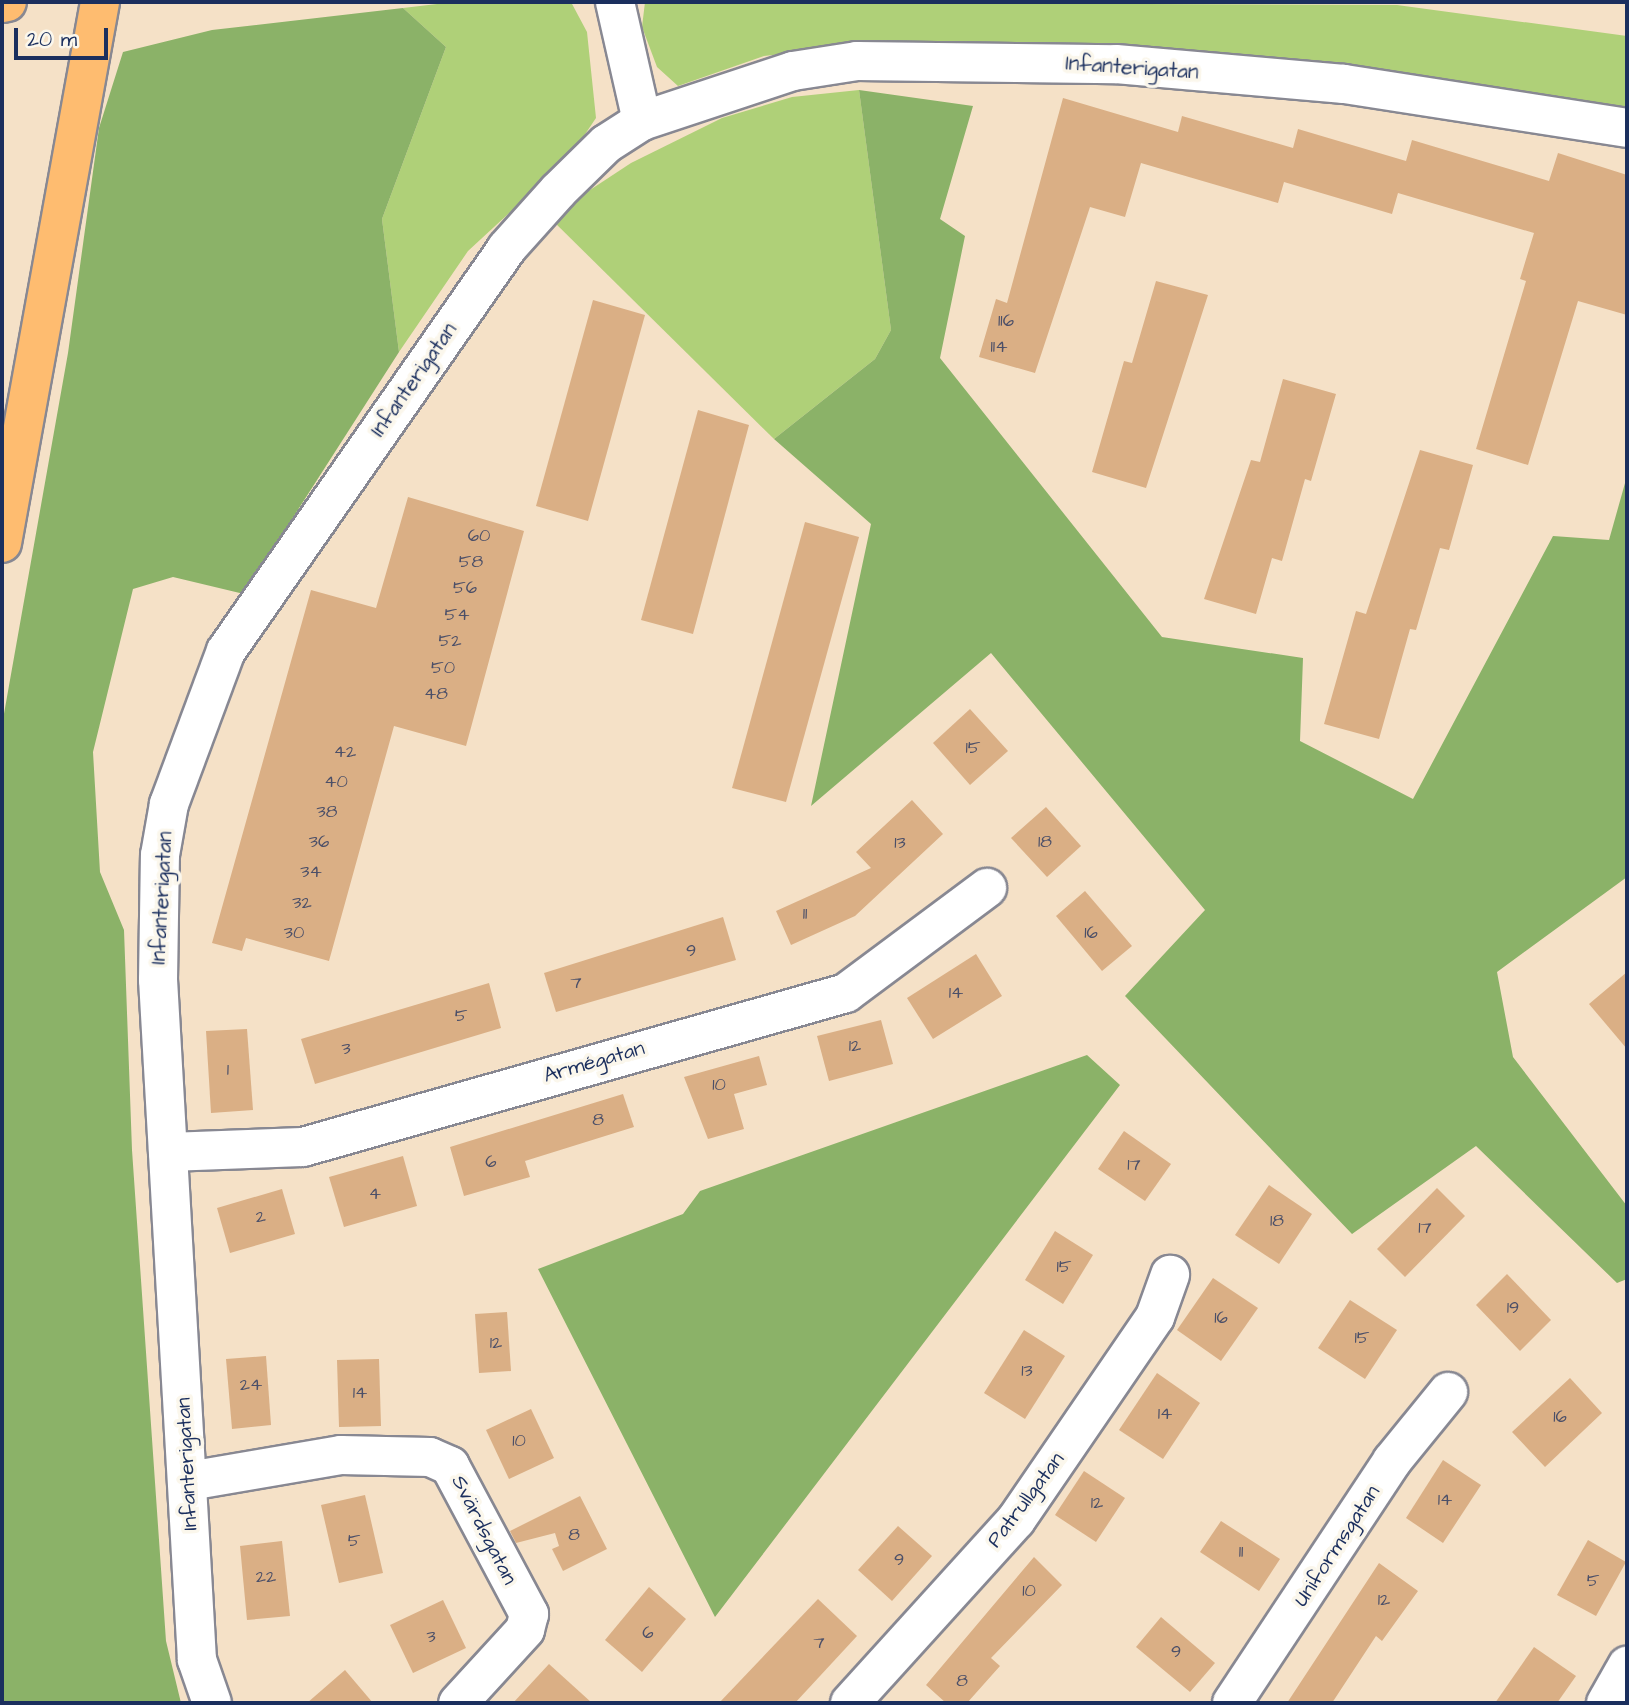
<!DOCTYPE html>
<html>
<head>
<meta charset="utf-8">
<style>
  body { margin:0 }
  #map { position:relative; width:1629px; height:1705px; overflow:hidden; background:#f5e1c7; font-family:"Architects Daughter",sans-serif }
  div>[style] { position:absolute }
  [style*='--x'] { left:calc(var(--x)*1px); top:calc(var(--y)*1px); width:calc(var(--w)*1px); rotate:calc(var(--a)*1deg) }
  .green>* { inset:0; background:#afd078 }
  .forest>* { inset:0; background:#8bb268 }
  .building>* { inset:0; background:#daaf85 }
  .roads { filter:drop-shadow(2px 0 #888892) drop-shadow(-2px 0 #888892) drop-shadow(0 2px #888892) drop-shadow(0 -2px #888892) }
  .minor>* { height:38px; margin:-19px; padding:0 19px; transform-origin:19px; border-radius:19px; background:#fff }
  .major>* { height:38px; margin:-19px; padding:0 19px; transform-origin:19px; border-radius:19px; background:#febc70 }
  .highway>* { height:38px; margin:-19px; padding:0 19px; transform-origin:19px; border-radius:19px; background:#febc70 }
  span { translate:-50% -50%; white-space:nowrap; text-align:center; line-height:1.15; -webkit-text-stroke:7px #fbf7ec; paint-order:stroke }
  .number-label { font-size:18px; color:#4b4f68 }
  .number-label span { -webkit-text-stroke-width:0 }
  .street-label { font-size:21px; color:#1b2f5e }
  .frame { position:absolute; inset:0; border:4px solid #1b2f5e; pointer-events:none }
  .scale { position:absolute; left:14px; top:28px; width:94px; height:32px; box-sizing:border-box; border:4px solid #1b2f5e; border-top:0; padding-left:9px; font-size:21px; line-height:24px; white-space:nowrap; color:#1b2f5e; -webkit-text-stroke:5px #fbf7ec; paint-order:stroke }
</style>
</head>
<body>
<div id="map">
  <div class="green">
    <div style="clip-path:polygon(454px 2px,571px 2px,587px 32px,596px 118px,569px 158px,468px 251px,399px 352px,382px 219px,446px 47px,403px 8px)"></div>
    <div style="clip-path:polygon(645px 2px,1397px 5px,1627px 36px,1627px 116px,1561px 98px,1453px 83px,877px 43px,764px 56px,678px 86px,657px 67px,642px 27px)"></div>
    <div style="clip-path:polygon(859px 90px,891px 330px,875px 359px,774px 439px,549px 217px,631px 163px,722px 118px,792px 97px)"></div>
  </div>
  <div class="forest">
    <div style="clip-path:polygon(403px 8px,446px 47px,382px 219px,399px 352px,244px 594px,173px 577px,133px 589px,93px 752px,100px 872px,124px 930px,132px 1150px,166px 1641px,181px 1703px,2px 1703px,2px 725px,68px 353px,99px 128px,123px 52px,212px 30px)"></div>
    <div style="clip-path:polygon(859px 90px,973px 106px,940px 219px,965px 236px,940px 358px,1162px 637px,1303px 658px,1300px 741px,1413px 799px,1553px 536px,1609px 540px,1627px 476px,1627px 877px,1497px 972px,1513px 1057px,1627px 1206px,1627px 1279px,1617px 1283px,1476px 1146px,1352px 1234px,1125px 996px,1205px 910px,991px 653px,811px 806px,871px 524px,774px 439px,875px 359px,891px 330px)"></div>
    <div style="clip-path:polygon(1087px 1055px,1120px 1085px,715px 1617px,538px 1269px,683px 1214px,700px 1191px)"></div>
  </div>
  <div class="building">
    <div style="clip-path:polygon(1063px 98px,1178px 132px,1182px 116px,1293px 148px,1298px 129px,1406px 161px,1412px 140px,1549px 181px,1558px 153px,1627px 175px,1627px 315px,1578px 301px,1528px 465px,1476px 449px,1526px 281px,1520px 279px,1534px 233px,1398px 193px,1392px 214px,1284px 182px,1278px 203px,1141px 163px,1125px 217px,1090px 207px,1035px 373px,979px 357px,996px 299px,1007px 303px)"></div>
    <div style="clip-path:polygon(1156px 281px,1208px 295px,1146px 488px,1092px 472px,1124px 361px,1132px 363px)"></div>
    <div style="clip-path:polygon(593px 300px,645px 315px,588px 521px,536px 506px)"></div>
    <div style="clip-path:polygon(1283px 379px,1336px 394px,1311px 481px,1305px 479px,1282px 561px,1272px 558px,1256px 614px,1204px 599px,1251px 460px,1260px 462px)"></div>
    <div style="clip-path:polygon(698px 410px,749px 425px,693px 634px,641px 620px)"></div>
    <div style="clip-path:polygon(1420px 450px,1473px 465px,1449px 550px,1440px 548px,1416px 630px,1410px 629px,1379px 739px,1324px 724px,1356px 611px,1366px 614px)"></div>
    <div style="clip-path:polygon(408px 497px,524px 531px,466px 746px,394px 726px,329px 961px,246px 938px,242px 951px,212px 943px,311px 590px,376px 608px)"></div>
    <div style="clip-path:polygon(805px 522px,859px 537px,786px 802px,732px 788px)"></div>
    <div style="clip-path:polygon(970px 709px,1008px 751px,970px 785px,933px 743px)"></div>
    <div style="clip-path:polygon(912px 800px,943px 834px,855px 916px,791px 945px,776px 911px,871px 868px,856px 852px)"></div>
    <div style="clip-path:polygon(1046px 807px,1081px 846px,1047px 877px,1011px 838px)"></div>
    <div style="clip-path:polygon(1085px 891px,1132px 946px,1102px 971px,1056px 916px)"></div>
    <div style="clip-path:polygon(723px 917px,736px 960px,556px 1012px,544px 973px)"></div>
    <div style="clip-path:polygon(976px 954px,1002px 996px,933px 1039px,907px 998px)"></div>
    <div style="clip-path:polygon(1627px 972px,1627px 1049px,1589px 1004px)"></div>
    <div style="clip-path:polygon(489px 983px,501px 1028px,315px 1084px,301px 1039px)"></div>
    <div style="clip-path:polygon(881px 1020px,893px 1064px,829px 1081px,817px 1036px)"></div>
    <div style="clip-path:polygon(247px 1029px,253px 1110px,211px 1113px,206px 1031px)"></div>
    <div style="clip-path:polygon(759px 1056px,767px 1085px,734px 1094px,744px 1129px,708px 1139px,684px 1077px)"></div>
    <div style="clip-path:polygon(623px 1094px,634px 1127px,525px 1161px,530px 1177px,464px 1196px,450px 1147px)"></div>
    <div style="clip-path:polygon(1124px 1131px,1171px 1164px,1145px 1201px,1098px 1169px)"></div>
    <div style="clip-path:polygon(403px 1156px,417px 1206px,344px 1227px,329px 1177px)"></div>
    <div style="clip-path:polygon(1269px 1185px,1312px 1214px,1279px 1264px,1235px 1235px)"></div>
    <div style="clip-path:polygon(1437px 1188px,1465px 1216px,1405px 1277px,1377px 1249px)"></div>
    <div style="clip-path:polygon(282px 1189px,295px 1234px,230px 1253px,217px 1208px)"></div>
    <div style="clip-path:polygon(1055px 1231px,1093px 1255px,1063px 1304px,1025px 1280px)"></div>
    <div style="clip-path:polygon(1507px 1274px,1551px 1320px,1520px 1351px,1476px 1305px)"></div>
    <div style="clip-path:polygon(1213px 1278px,1258px 1308px,1221px 1361px,1177px 1330px)"></div>
    <div style="clip-path:polygon(1350px 1300px,1397px 1330px,1365px 1379px,1318px 1348px)"></div>
    <div style="clip-path:polygon(507px 1312px,511px 1371px,479px 1373px,475px 1314px)"></div>
    <div style="clip-path:polygon(1024px 1330px,1065px 1356px,1025px 1419px,984px 1393px)"></div>
    <div style="clip-path:polygon(266px 1356px,271px 1425px,232px 1429px,226px 1359px)"></div>
    <div style="clip-path:polygon(379px 1359px,381px 1426px,339px 1427px,337px 1360px)"></div>
    <div style="clip-path:polygon(1157px 1373px,1200px 1403px,1163px 1459px,1119px 1430px)"></div>
    <div style="clip-path:polygon(1570px 1378px,1602px 1413px,1545px 1467px,1512px 1432px)"></div>
    <div style="clip-path:polygon(531px 1409px,554px 1458px,509px 1479px,486px 1430px)"></div>
    <div style="clip-path:polygon(1443px 1460px,1481px 1485px,1443px 1543px,1406px 1518px)"></div>
    <div style="clip-path:polygon(1084px 1471px,1125px 1498px,1096px 1542px,1055px 1515px)"></div>
    <div style="clip-path:polygon(365px 1495px,383px 1573px,339px 1583px,321px 1505px)"></div>
    <div style="clip-path:polygon(580px 1496px,607px 1549px,563px 1571px,552px 1549px,559px 1546px,555px 1533px,516px 1543px,510px 1531px)"></div>
    <div style="clip-path:polygon(1221px 1521px,1280px 1559px,1259px 1591px,1200px 1552px)"></div>
    <div style="clip-path:polygon(898px 1526px,932px 1556px,892px 1601px,858px 1570px)"></div>
    <div style="clip-path:polygon(1588px 1540px,1626px 1562px,1596px 1616px,1557px 1595px)"></div>
    <div style="clip-path:polygon(282px 1541px,290px 1616px,247px 1620px,240px 1546px)"></div>
    <div style="clip-path:polygon(1034px 1557px,1062px 1585px,991px 1658px,1000px 1666px,967px 1703px,946px 1703px,926px 1685px)"></div>
    <div style="clip-path:polygon(1379px 1563px,1418px 1591px,1382px 1641px,1376px 1636px,1332px 1703px,1287px 1703px)"></div>
    <div style="clip-path:polygon(649px 1587px,686px 1619px,642px 1672px,605px 1640px)"></div>
    <div style="clip-path:polygon(818px 1599px,857px 1636px,795px 1703px,719px 1703px)"></div>
    <div style="clip-path:polygon(443px 1600px,466px 1648px,413px 1673px,390px 1625px)"></div>
    <div style="clip-path:polygon(1161px 1617px,1215px 1663px,1190px 1692px,1136px 1647px)"></div>
    <div style="clip-path:polygon(1534px 1647px,1576px 1676px,1557px 1703px,1495px 1703px)"></div>
    <div style="clip-path:polygon(549px 1664px,592px 1703px,513px 1703px)"></div>
    <div style="clip-path:polygon(345px 1670px,373px 1703px,307px 1703px)"></div>
  </div>
  <div class="roads">
    <div class="minor">
      <div style="--x:615;--y:2;--w:122;--a:77.2"></div>
      <div style="--x:168;--y:1152;--w:135;--a:-2.1"></div>
      <div style="--x:303;--y:1147;--w:564;--a:-15.83"></div>
      <div style="--x:846;--y:993;--w:176;--a:-36.7"></div>
      <div style="--x:189;--y:1481;--w:154;--a:-9.7"></div>
      <div style="--x:341;--y:1455;--w:89;--a:1.3"></div>
      <div style="--x:430;--y:1457;--w:22;--a:24"></div>
      <div style="--x:450;--y:1466;--w:168;--a:61.9"></div>
      <div style="--x:529;--y:1614;--w:16;--a:104"></div>
      <div style="--x:525;--y:1630;--w:99;--a:132.5"></div>
      <div style="--x:212;--y:1703;--w:46;--a:-109.2"></div>
      <div style="--x:197;--y:1660;--w:681;--a:-93.28"></div>
      <div style="--x:158;--y:980;--w:125;--a:-89.1"></div>
      <div style="--x:160;--y:855;--w:52;--a:-80"></div>
      <div style="--x:169;--y:804;--w:163;--a:-69.6"></div>
      <div style="--x:226;--y:651;--w:490;--a:-55.1"></div>
      <div style="--x:506;--y:249;--w:78;--a:-48.1"></div>
      <div style="--x:558;--y:191;--w:67;--a:-44.4"></div>
      <div style="--x:606;--y:144;--w:43;--a:-32.6"></div>
      <div style="--x:642;--y:121;--w:159;--a:-18.3"></div>
      <div style="--x:793;--y:71;--w:65;--a:-8.9"></div>
      <div style="--x:857;--y:61;--w:259;--a:0.7"></div>
      <div style="--x:1116;--y:64;--w:229;--a:5"></div>
      <div style="--x:1344;--y:84;--w:286;--a:8.8"></div>
      <div style="--x:850;--y:1703;--w:247;--a:-47.8"></div>
      <div style="--x:1016;--y:1520;--w:246;--a:-55.6"></div>
      <div style="--x:1155;--y:1317;--w:45;--a:-70.3"></div>
      <div style="--x:1232;--y:1703;--w:290;--a:-56.5"></div>
      <div style="--x:1392;--y:1461;--w:89;--a:-50.9"></div>
      <div style="--x:1606;--y:1703;--w:43;--a:-60.4"></div>
    </div>
    <div class="major">
      <div style="--x:2;--y:3;--w:5;--a:-11"></div>
    </div>
    <div class="highway">
      <div style="--x:2;--y:543;--w:550;--a:-79.73"></div>
    </div>
  </div>
  <div class="number-label">
    <span style="left:1006px;top:321px">116</span>
    <span style="left:999px;top:347px">114</span>
    <span style="left:479px;top:536px">60</span>
    <span style="left:471px;top:562px">58</span>
    <span style="left:465px;top:588px">56</span>
    <span style="left:457px;top:615px">54</span>
    <span style="left:450px;top:641px">52</span>
    <span style="left:443px;top:668px">50</span>
    <span style="left:436px;top:694px">48</span>
    <span style="left:973px;top:748px">15</span>
    <span style="left:345px;top:752px">42</span>
    <span style="left:336px;top:782px">40</span>
    <span style="left:327px;top:812px">38</span>
    <span style="left:319px;top:842px">36</span>
    <span style="left:1045px;top:842px">18</span>
    <span style="left:900px;top:843px">13</span>
    <span style="left:311px;top:872px">34</span>
    <span style="left:302px;top:903px">32</span>
    <span style="left:805px;top:914px">11</span>
    <span style="left:294px;top:933px">30</span>
    <span style="left:1091px;top:933px">16</span>
    <span style="left:691px;top:951px">9</span>
    <span style="left:576px;top:983px">7</span>
    <span style="left:956px;top:993px">14</span>
    <span style="left:461px;top:1016px">5</span>
    <span style="left:855px;top:1046px">12</span>
    <span style="left:346px;top:1049px">3</span>
    <span style="left:228px;top:1070px">1</span>
    <span style="left:719px;top:1085px">10</span>
    <span style="left:598px;top:1120px">8</span>
    <span style="left:491px;top:1162px">6</span>
    <span style="left:1134px;top:1165px">17</span>
    <span style="left:375px;top:1194px">4</span>
    <span style="left:261px;top:1217px">2</span>
    <span style="left:1277px;top:1221px">18</span>
    <span style="left:1425px;top:1228px">17</span>
    <span style="left:1064px;top:1267px">15</span>
    <span style="left:1513px;top:1308px">19</span>
    <span style="left:1221px;top:1318px">16</span>
    <span style="left:1362px;top:1338px">15</span>
    <span style="left:496px;top:1343px">12</span>
    <span style="left:1027px;top:1371px">13</span>
    <span style="left:251px;top:1385px">24</span>
    <span style="left:360px;top:1393px">14</span>
    <span style="left:1165px;top:1414px">14</span>
    <span style="left:1560px;top:1417px">16</span>
    <span style="left:519px;top:1441px">10</span>
    <span style="left:1445px;top:1500px">14</span>
    <span style="left:1097px;top:1503px">12</span>
    <span style="left:574px;top:1535px">8</span>
    <span style="left:354px;top:1541px">5</span>
    <span style="left:1241px;top:1552px">11</span>
    <span style="left:899px;top:1560px">9</span>
    <span style="left:266px;top:1577px">22</span>
    <span style="left:1593px;top:1581px">5</span>
    <span style="left:1029px;top:1591px">10</span>
    <span style="left:1384px;top:1600px">12</span>
    <span style="left:648px;top:1633px">6</span>
    <span style="left:431px;top:1637px">3</span>
    <span style="left:819px;top:1643px">7</span>
    <span style="left:1176px;top:1652px">9</span>
    <span style="left:962px;top:1681px">8</span>
  </div>
  <div class="street-label">
    <span style="left:1132px;top:68px;rotate:4deg">Infanterigatan</span>
    <span style="left:414px;top:380px;rotate:-55deg">Infanterigatan</span>
    <span style="left:162px;top:898px;rotate:-87deg">Infanterigatan</span>
    <span style="left:594px;top:1062px;rotate:-16deg">Armégatan</span>
    <span style="left:187px;top:1464px;rotate:-93deg">Infanterigatan</span>
    <span style="left:1026px;top:1500px;rotate:-53deg">Patrullgatan</span>
    <span style="left:484px;top:1530px;rotate:63deg">Svärdsgatan</span>
    <span style="left:1337px;top:1546px;rotate:-57deg">Uniformsgatan</span>
  </div>
  <div class="frame"></div>
  <div class="scale">20 m</div>
</div>
</body>
</html>
